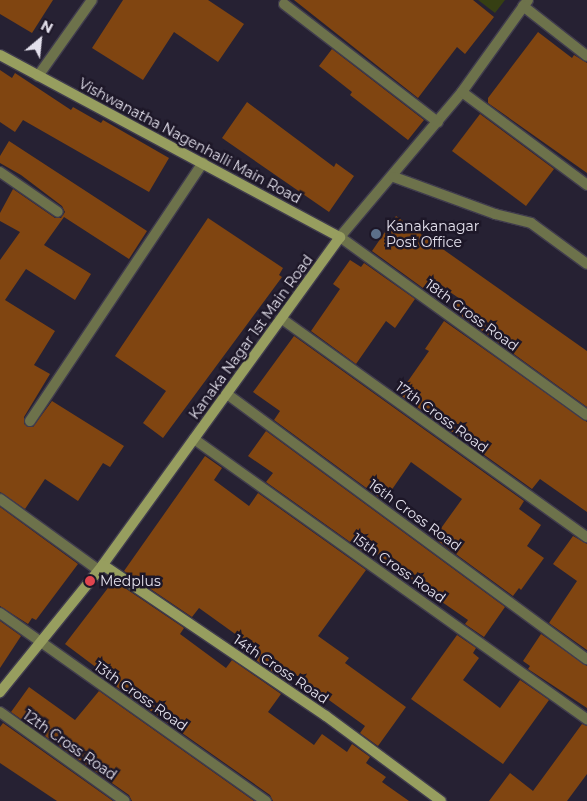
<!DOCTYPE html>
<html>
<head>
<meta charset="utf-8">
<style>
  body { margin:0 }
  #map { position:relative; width:587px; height:801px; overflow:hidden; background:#262133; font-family:Montserrat,sans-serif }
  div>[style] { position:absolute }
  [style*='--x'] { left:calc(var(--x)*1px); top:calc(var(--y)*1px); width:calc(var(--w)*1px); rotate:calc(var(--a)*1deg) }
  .green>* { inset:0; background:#363f13 }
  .building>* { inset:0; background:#804511 }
  .roads { filter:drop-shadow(1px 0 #403c4d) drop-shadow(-1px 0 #403c4d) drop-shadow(0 1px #403c4d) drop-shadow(0 -1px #403c4d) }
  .street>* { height:10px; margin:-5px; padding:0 5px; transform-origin:5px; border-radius:5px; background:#6d724b }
  .secondary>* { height:10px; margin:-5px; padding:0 5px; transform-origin:5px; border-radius:5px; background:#979e5f }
  .dots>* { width:14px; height:14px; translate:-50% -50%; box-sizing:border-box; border:2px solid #1d1728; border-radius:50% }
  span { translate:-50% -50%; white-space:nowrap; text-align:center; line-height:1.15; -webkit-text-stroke:5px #1d1728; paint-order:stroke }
  .street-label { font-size:14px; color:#e3e0ec }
  .poi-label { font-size:14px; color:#e3e0ec }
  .left { translate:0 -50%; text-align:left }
  .north { position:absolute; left:15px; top:15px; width:50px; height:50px; -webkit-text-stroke:4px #1d1728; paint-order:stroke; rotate:28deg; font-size:14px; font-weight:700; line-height:20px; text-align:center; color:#e3e0ec }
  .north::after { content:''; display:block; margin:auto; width:18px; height:22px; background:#e3e0ec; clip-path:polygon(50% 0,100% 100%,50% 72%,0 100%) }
</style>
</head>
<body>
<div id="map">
  <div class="green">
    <div style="clip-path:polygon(478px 0,505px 0,495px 13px)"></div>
  </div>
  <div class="building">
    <div style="clip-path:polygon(0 0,53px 0,32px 33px,0 14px)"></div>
    <div style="clip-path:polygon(123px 0,208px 0,244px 24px,218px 62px,174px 32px,143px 80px,92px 48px)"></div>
    <div style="clip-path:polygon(294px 0,473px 0,494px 17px,465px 54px,457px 47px,418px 98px)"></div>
    <div style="clip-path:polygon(538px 32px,572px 58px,574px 55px,587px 63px,587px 173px,488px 103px,488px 98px)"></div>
    <div style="clip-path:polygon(332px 49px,424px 120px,408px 140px,350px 95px,352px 92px,319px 66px)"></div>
    <div style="clip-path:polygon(0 70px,12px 78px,15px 73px,71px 110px,73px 107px,101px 123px,103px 120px,169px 158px,149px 192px,23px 120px,15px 132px,0 122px)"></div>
    <div style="clip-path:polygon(247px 102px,334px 167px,336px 163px,354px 176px,329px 212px,222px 138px)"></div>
    <div style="clip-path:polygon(480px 114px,554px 169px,526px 206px,452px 151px)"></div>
    <div style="clip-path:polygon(9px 141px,147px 231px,129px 259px,64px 217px,44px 245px,91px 274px,75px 300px,26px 269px,5px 300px,55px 331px,34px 365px,50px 374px,24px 417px,24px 424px,33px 427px,52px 401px,124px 446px,110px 467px,103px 463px,78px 501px,45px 479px,25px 509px,0 492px,0 260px,20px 232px,0 221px,0 213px,13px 189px,55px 218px,61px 218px,65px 212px,62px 206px,21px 175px,0 163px,0 156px)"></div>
    <div style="clip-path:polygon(396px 216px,587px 351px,587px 407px,452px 309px,460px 299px,430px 278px,423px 288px,372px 251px)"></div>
    <div style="clip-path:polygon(208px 218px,283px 268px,279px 275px,282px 277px,163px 438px,143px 423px,166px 391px,115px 356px)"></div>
    <div style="clip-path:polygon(350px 260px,361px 267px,364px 263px,415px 299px,395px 328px,386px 321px,356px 364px,311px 331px,340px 289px,333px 284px)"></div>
    <div style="clip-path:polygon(444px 321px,587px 422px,587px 512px,540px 479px,532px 489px,399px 394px,429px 351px,425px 349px)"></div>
    <div style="clip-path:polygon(294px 336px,524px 501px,519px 509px,541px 525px,527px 546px,544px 558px,521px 590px,519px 588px,513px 596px,434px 538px,462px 499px,411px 462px,384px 501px,274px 420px,280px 411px,253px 392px)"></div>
    <div style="clip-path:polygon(266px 431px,505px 607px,484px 637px,465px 624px,468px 620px,406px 577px,408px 575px,377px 554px,374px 559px,266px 482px,273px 473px,248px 456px)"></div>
    <div style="clip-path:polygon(205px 456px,222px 468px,214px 480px,249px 506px,258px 493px,366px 570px,318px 636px,349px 658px,345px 663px,406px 707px,378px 746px,360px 733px,365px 726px,322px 695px,294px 677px,289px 683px,240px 649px,245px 641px,199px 608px,192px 617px,124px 571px)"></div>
    <div style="clip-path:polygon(0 507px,78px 564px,36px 620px,32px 618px,28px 624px,0 606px)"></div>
    <div style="clip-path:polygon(573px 536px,587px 544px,587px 650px,549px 623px,577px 581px,553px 564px)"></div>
    <div style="clip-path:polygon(116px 582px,184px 628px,180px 634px,226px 668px,232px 660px,281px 694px,268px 712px,314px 745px,322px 734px,347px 752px,352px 744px,370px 757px,366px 763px,386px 777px,382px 782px,409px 801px,273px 801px,270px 795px,107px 680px,109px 677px,65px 644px,111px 584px,114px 586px)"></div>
    <div style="clip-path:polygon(0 621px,21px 636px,0 668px)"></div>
    <div style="clip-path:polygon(541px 634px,587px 666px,587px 708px,528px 669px,530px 666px,523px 661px)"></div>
    <div style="clip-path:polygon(457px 635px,476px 648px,473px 653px,479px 658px,463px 680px,500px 708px,520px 680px,549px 700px,503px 764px,411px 699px)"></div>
    <div style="clip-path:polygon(29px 687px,75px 720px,99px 691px,254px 801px,132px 801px,129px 795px,11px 712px)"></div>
    <div style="clip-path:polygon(3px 723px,113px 801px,57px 801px,0 763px,0 727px)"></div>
    <div style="clip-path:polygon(582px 724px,587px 726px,587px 774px,567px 801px,489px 801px,510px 773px,533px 791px)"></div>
  </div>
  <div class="roads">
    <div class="street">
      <div style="--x:528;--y:0;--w:113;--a:125.7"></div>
      <div style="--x:462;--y:92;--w:189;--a:130.1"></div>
      <div style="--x:340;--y:237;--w:304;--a:35.8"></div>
      <div style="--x:284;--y:4;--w:194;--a:37.5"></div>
      <div style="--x:523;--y:6;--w:81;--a:38"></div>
      <div style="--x:38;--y:76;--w:93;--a:-54.6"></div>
      <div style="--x:462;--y:92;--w:156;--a:36.6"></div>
      <div style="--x:0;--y:172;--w:70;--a:34.6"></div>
      <div style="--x:394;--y:177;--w:108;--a:20.1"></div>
      <div style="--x:495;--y:214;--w:37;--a:14"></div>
      <div style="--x:531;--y:223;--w:69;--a:36.2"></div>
      <div style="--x:282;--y:319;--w:375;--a:35.6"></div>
      <div style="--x:227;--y:394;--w:447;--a:36.4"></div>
      <div style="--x:30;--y:421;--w:311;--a:-56.2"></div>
      <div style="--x:194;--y:439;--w:483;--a:35.5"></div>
      <div style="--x:0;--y:499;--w:120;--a:35.8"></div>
      <div style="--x:0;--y:613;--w:326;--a:35.3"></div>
      <div style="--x:0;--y:712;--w:153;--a:35.5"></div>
    </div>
    <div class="secondary">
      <div style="--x:0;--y:55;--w:386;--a:28.2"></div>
      <div style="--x:340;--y:237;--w:405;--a:125.9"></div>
      <div style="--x:103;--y:565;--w:164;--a:129"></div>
      <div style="--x:103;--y:565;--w:269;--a:34.1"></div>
      <div style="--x:326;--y:716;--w:143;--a:36.5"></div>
    </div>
  </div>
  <div class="dots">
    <div style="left:376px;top:234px;background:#5c6f8a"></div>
    <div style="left:90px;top:581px;background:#e0444e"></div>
  </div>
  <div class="street-label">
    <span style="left:190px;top:141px;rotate:28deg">Vishwanatha Nagenhalli Main Road</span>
    <span style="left:472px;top:315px;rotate:36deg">18th Cross Road</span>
    <span style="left:251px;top:337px;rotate:-54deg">Kanaka Nagar 1st Main Road</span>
    <span style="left:442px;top:417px;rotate:36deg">17th Cross Road</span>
    <span style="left:415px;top:515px;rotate:36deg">16th Cross Road</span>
    <span style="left:399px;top:568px;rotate:35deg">15th Cross Road</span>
    <span style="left:281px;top:669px;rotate:34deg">14th Cross Road</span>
    <span style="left:141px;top:696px;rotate:35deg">13th Cross Road</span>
    <span style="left:70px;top:745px;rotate:35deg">12th Cross Road</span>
  </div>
  <div class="poi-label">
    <span class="left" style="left:386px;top:234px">Kanakanagar<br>Post Office</span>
    <span class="left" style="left:100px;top:581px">Medplus</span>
  </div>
  <div class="north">N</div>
</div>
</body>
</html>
